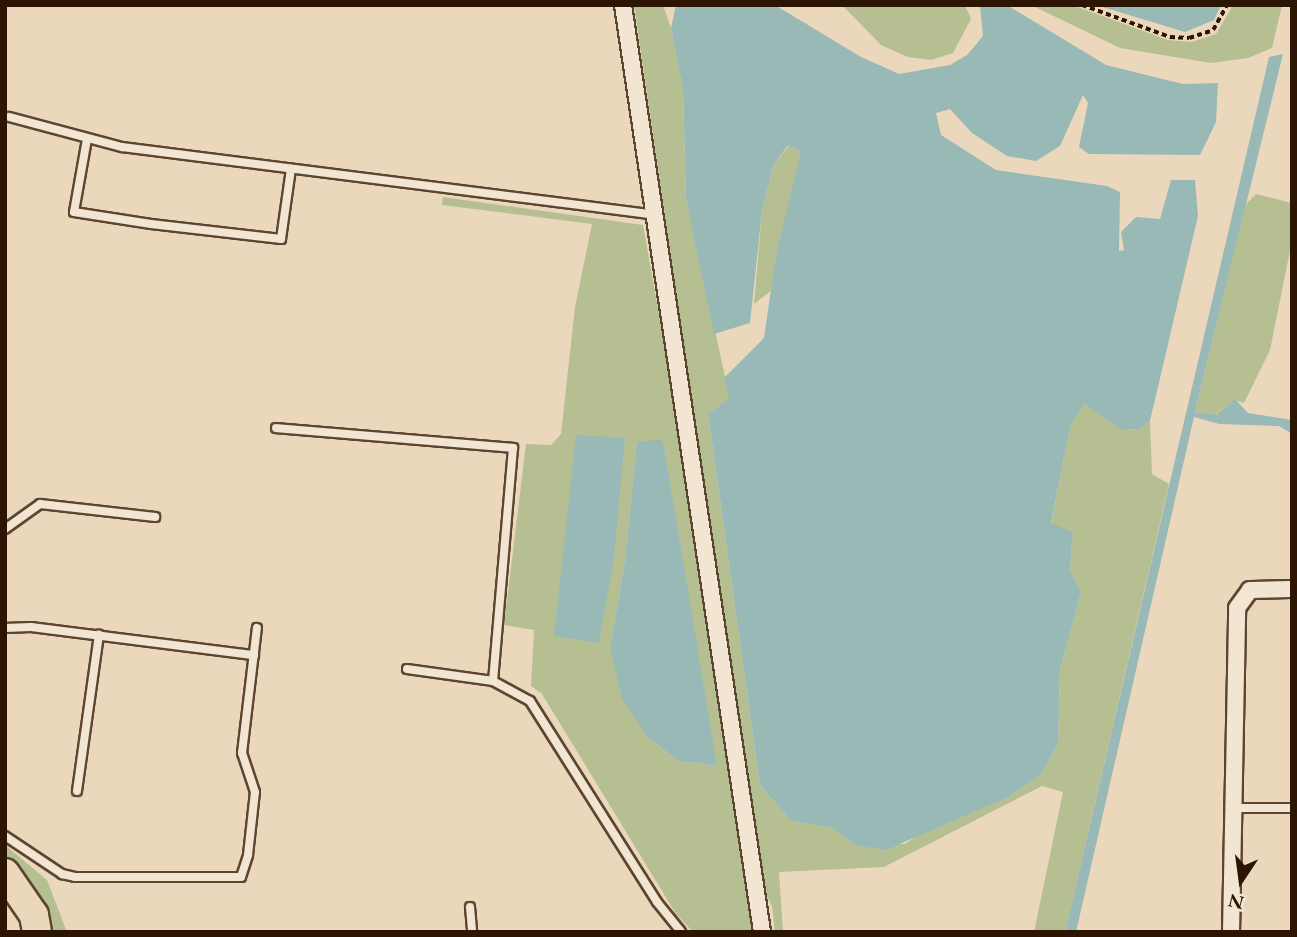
<!DOCTYPE html>
<html>
<head>
<meta charset="utf-8">
<style>
  body { margin:0 }
  #map { position:relative; width:1297px; height:937px; overflow:hidden; background:#ebd8bc; font-family:"EB Garamond",serif }
  div>[style] { position:absolute }
  [style*='--x'] { left:calc(var(--x)*1px); top:calc(var(--y)*1px); width:calc(var(--w)*1px); rotate:calc(var(--a)*1deg) }
  .green>* { inset:0; background:#b6bf91 }
  .water>* { inset:0; background:#99b9b6 }
  .path>* { height:3.5px; margin-top:-1.75px; transform-origin:0; background:repeating-linear-gradient(90deg,#2c1502 0 5px,transparent 0 8.5px) }
  .roads { filter:drop-shadow(2px 0 #5c4630) drop-shadow(-2px 0 #5c4630) drop-shadow(0 2px #5c4630) drop-shadow(0 -2px #5c4630) }
  .lane>* { height:8px; margin:-4px; padding:0 4px; transform-origin:4px; border-radius:4px; background:#f2e6d3 }
  .street>* { height:16px; margin:-8px; padding:0 8px; transform-origin:8px; border-radius:8px; background:#f2e6d3 }
  .highway>* { height:28px; margin:-14px; padding:0 14px; transform-origin:14px; border-radius:14px; background:#ebd8bc }
  span { translate:-50% -50%; white-space:nowrap; text-align:center; line-height:1.15; -webkit-text-stroke:5px #f2e6d3; paint-order:stroke }
  .frame { position:absolute; inset:0; border:7px solid #2c1502; pointer-events:none }
  .north { position:absolute; left:1206px; top:846px; width:70px; height:70px; -webkit-text-stroke:5px #f2e6d3; paint-order:stroke; rotate:193deg; font-size:19px; font-weight:700; line-height:28px; text-align:center; color:#2c1502 }
  .north::after { content:''; display:block; margin:auto; width:24px; height:32px; background:#2c1502; clip-path:polygon(50% 0,100% 100%,50% 72%,0 100%) }
</style>
</head>
<body>
<div id="map">
  <div class="green">
    <div style="clip-path:polygon(634px 5px,663px 5px,671px 28px,683px 91px,686px 199px,730px 399px,708px 414px,760px 785px,791px 821px,833px 828px,854px 845px,905px 844px,927px 829px,1010px 796px,1042px 773px,1058px 744px,1060px 671px,1081px 592px,1070px 570px,1073px 532px,1051px 524px,1071px 424px,1084px 404px,1122px 430px,1139px 429px,1150px 421px,1152px 474px,1169px 484px,1065px 932px,1034px 932px,1063px 792px,1042px 786px,884px 867px,779px 872px,783px 932px,775px 932px,772px 906px,764px 891px)"></div>
    <div style="clip-path:polygon(842px 5px,965px 5px,971px 19px,953px 53px,931px 60px,908px 57px,881px 45px)"></div>
    <div style="clip-path:polygon(1031px 5px,1072px 5px,1168px 40px,1191px 42px,1216px 34px,1233px 5px,1282px 5px,1272px 48px,1248px 58px,1211px 63px,1120px 48px)"></div>
    <div style="clip-path:polygon(789px 145px,801px 152px,797px 185px,776px 255px,773px 289px,754px 304px,762px 211px,773px 166px)"></div>
    <div style="clip-path:polygon(1256px 194px,1292px 203px,1292px 241px,1270px 350px,1244px 403px,1235px 400px,1215px 415px,1195px 412px,1246px 204px)"></div>
    <div style="clip-path:polygon(evenodd,443px 197px,643px 225px,679px 427px,753px 932px,693px 932px,676px 914px,542px 694px,531px 686px,534px 630px,504px 625px,526px 444px,551px 445px,561px 434px,575px 307px,592px 224px,442px 205px,443px 197px,663px 439px,716px 766px,679px 761px,648px 738px,610px 648px,625px 560px,637px 443px,663px 439px)"></div>
    <div style="clip-path:polygon(5px 845px,47px 880px,67px 932px,44px 932px,5px 864px)"></div>
  </div>
  <div class="water">
    <div style="clip-path:polygon(676px 5px,775px 5px,861px 57px,899px 74px,950px 65px,967px 55px,983px 36px,980px 5px,1007px 5px,1106px 65px,1183px 84px,1218px 83px,1216px 122px,1200px 155px,1089px 154px,1079px 147px,1088px 103px,1083px 95px,1060px 146px,1036px 161px,1007px 156px,972px 133px,950px 109px,936px 113px,941px 135px,996px 170px,1107px 186px,1120px 192px,1119px 251px,1124px 250px,1121px 232px,1136px 217px,1160px 219px,1171px 180px,1195px 180px,1198px 216px,1150px 421px,1139px 429px,1122px 430px,1084px 404px,1071px 424px,1051px 523px,1073px 532px,1070px 570px,1081px 592px,1060px 671px,1058px 744px,1042px 773px,1010px 796px,886px 850px,854px 845px,833px 828px,791px 821px,760px 785px,708px 414px,729px 399px,724px 378px,764px 338px,776px 255px,801px 152px,788px 145px,773px 166px,762px 211px,750px 323px,714px 334px,686px 199px,683px 91px,671px 28px)"></div>
    <div style="clip-path:polygon(1096px 5px,1221px 5px,1214px 20px,1185px 32px)"></div>
    <div style="clip-path:polygon(1283px 54px,1195px 412px,1216px 415px,1235px 399px,1248px 413px,1292px 420px,1292px 434px,1279px 426px,1219px 424px,1194px 417px,1076px 932px,1065px 932px,1269px 57px)"></div>
    <div style="clip-path:polygon(576px 435px,625px 438px,614px 558px,599px 643px,554px 636px)"></div>
    <div style="clip-path:polygon(663px 439px,717px 766px,679px 761px,648px 738px,622px 698px,610px 648px,625px 560px,637px 442px)"></div>
  </div>
  <div class="path">
    <div style="--x:1082;--y:5;--w:94;--a:20"></div>
    <div style="--x:1170;--y:37;--w:19;--a:3"></div>
    <div style="--x:1189;--y:38;--w:25;--a:-18"></div>
    <div style="--x:1213;--y:30;--w:29;--a:-61"></div>
  </div>
  <div class="roads">
    <div class="lane">
      <div style="--x:9;--y:117;--w:117;--a:14.9"></div>
      <div style="--x:122;--y:147;--w:539;--a:7.24"></div>
      <div style="--x:87;--y:139;--w:74;--a:100.1"></div>
      <div style="--x:74;--y:212;--w:78;--a:8.9"></div>
      <div style="--x:151;--y:224;--w:131;--a:6.6"></div>
      <div style="--x:281;--y:239;--w:71;--a:-81.9"></div>
      <div style="--x:276;--y:428;--w:238;--a:4.8"></div>
      <div style="--x:513;--y:448;--w:234;--a:94.9"></div>
      <div style="--x:5;--y:529;--w:43;--a:-35.5"></div>
      <div style="--x:40;--y:504;--w:116;--a:6.4"></div>
      <div style="--x:5;--y:628;--w:26;--a:-2"></div>
      <div style="--x:31;--y:627;--w:225;--a:7.2"></div>
      <div style="--x:407;--y:669;--w:87;--a:7.9"></div>
      <div style="--x:493;--y:681;--w:42;--a:28.4"></div>
      <div style="--x:530;--y:701;--w:238;--a:57.7"></div>
      <div style="--x:657;--y:902;--w:38;--a:51"></div>
      <div style="--x:77;--y:791;--w:158;--a:-82"></div>
      <div style="--x:1232;--y:808;--w:60;--a:0"></div>
      <div style="--x:5;--y:836;--w:69;--a:33.7"></div>
      <div style="--x:62;--y:874;--w:13;--a:13"></div>
      <div style="--x:75;--y:877;--w:166;--a:0"></div>
      <div style="--x:241;--y:877;--w:23;--a:-72"></div>
      <div style="--x:248;--y:855;--w:63;--a:-83.7"></div>
      <div style="--x:255;--y:792;--w:41;--a:-108.4"></div>
      <div style="--x:242;--y:753;--w:126;--a:-83.2"></div>
      <div style="--x:470;--y:907;--w:25;--a:85"></div>
    </div>
    <div class="street">
      <div style="--x:623;--y:5;--w:937;--a:81.47"></div>
      <div style="--x:1231;--y:932;--w:324;--a:-88.9"></div>
      <div style="--x:1237;--y:608;--w:22;--a:-54"></div>
      <div style="--x:1250;--y:590;--w:42;--a:-1.4"></div>
    </div>
    <div class="highway">
      <div style="--x:5;--y:873;--w:51;--a:55.4"></div>
      <div style="--x:34;--y:915;--w:17;--a:80"></div>
    </div>
  </div>
  <div class="frame"></div>
  <div class="north">N</div>
</div>
</body>
</html>
